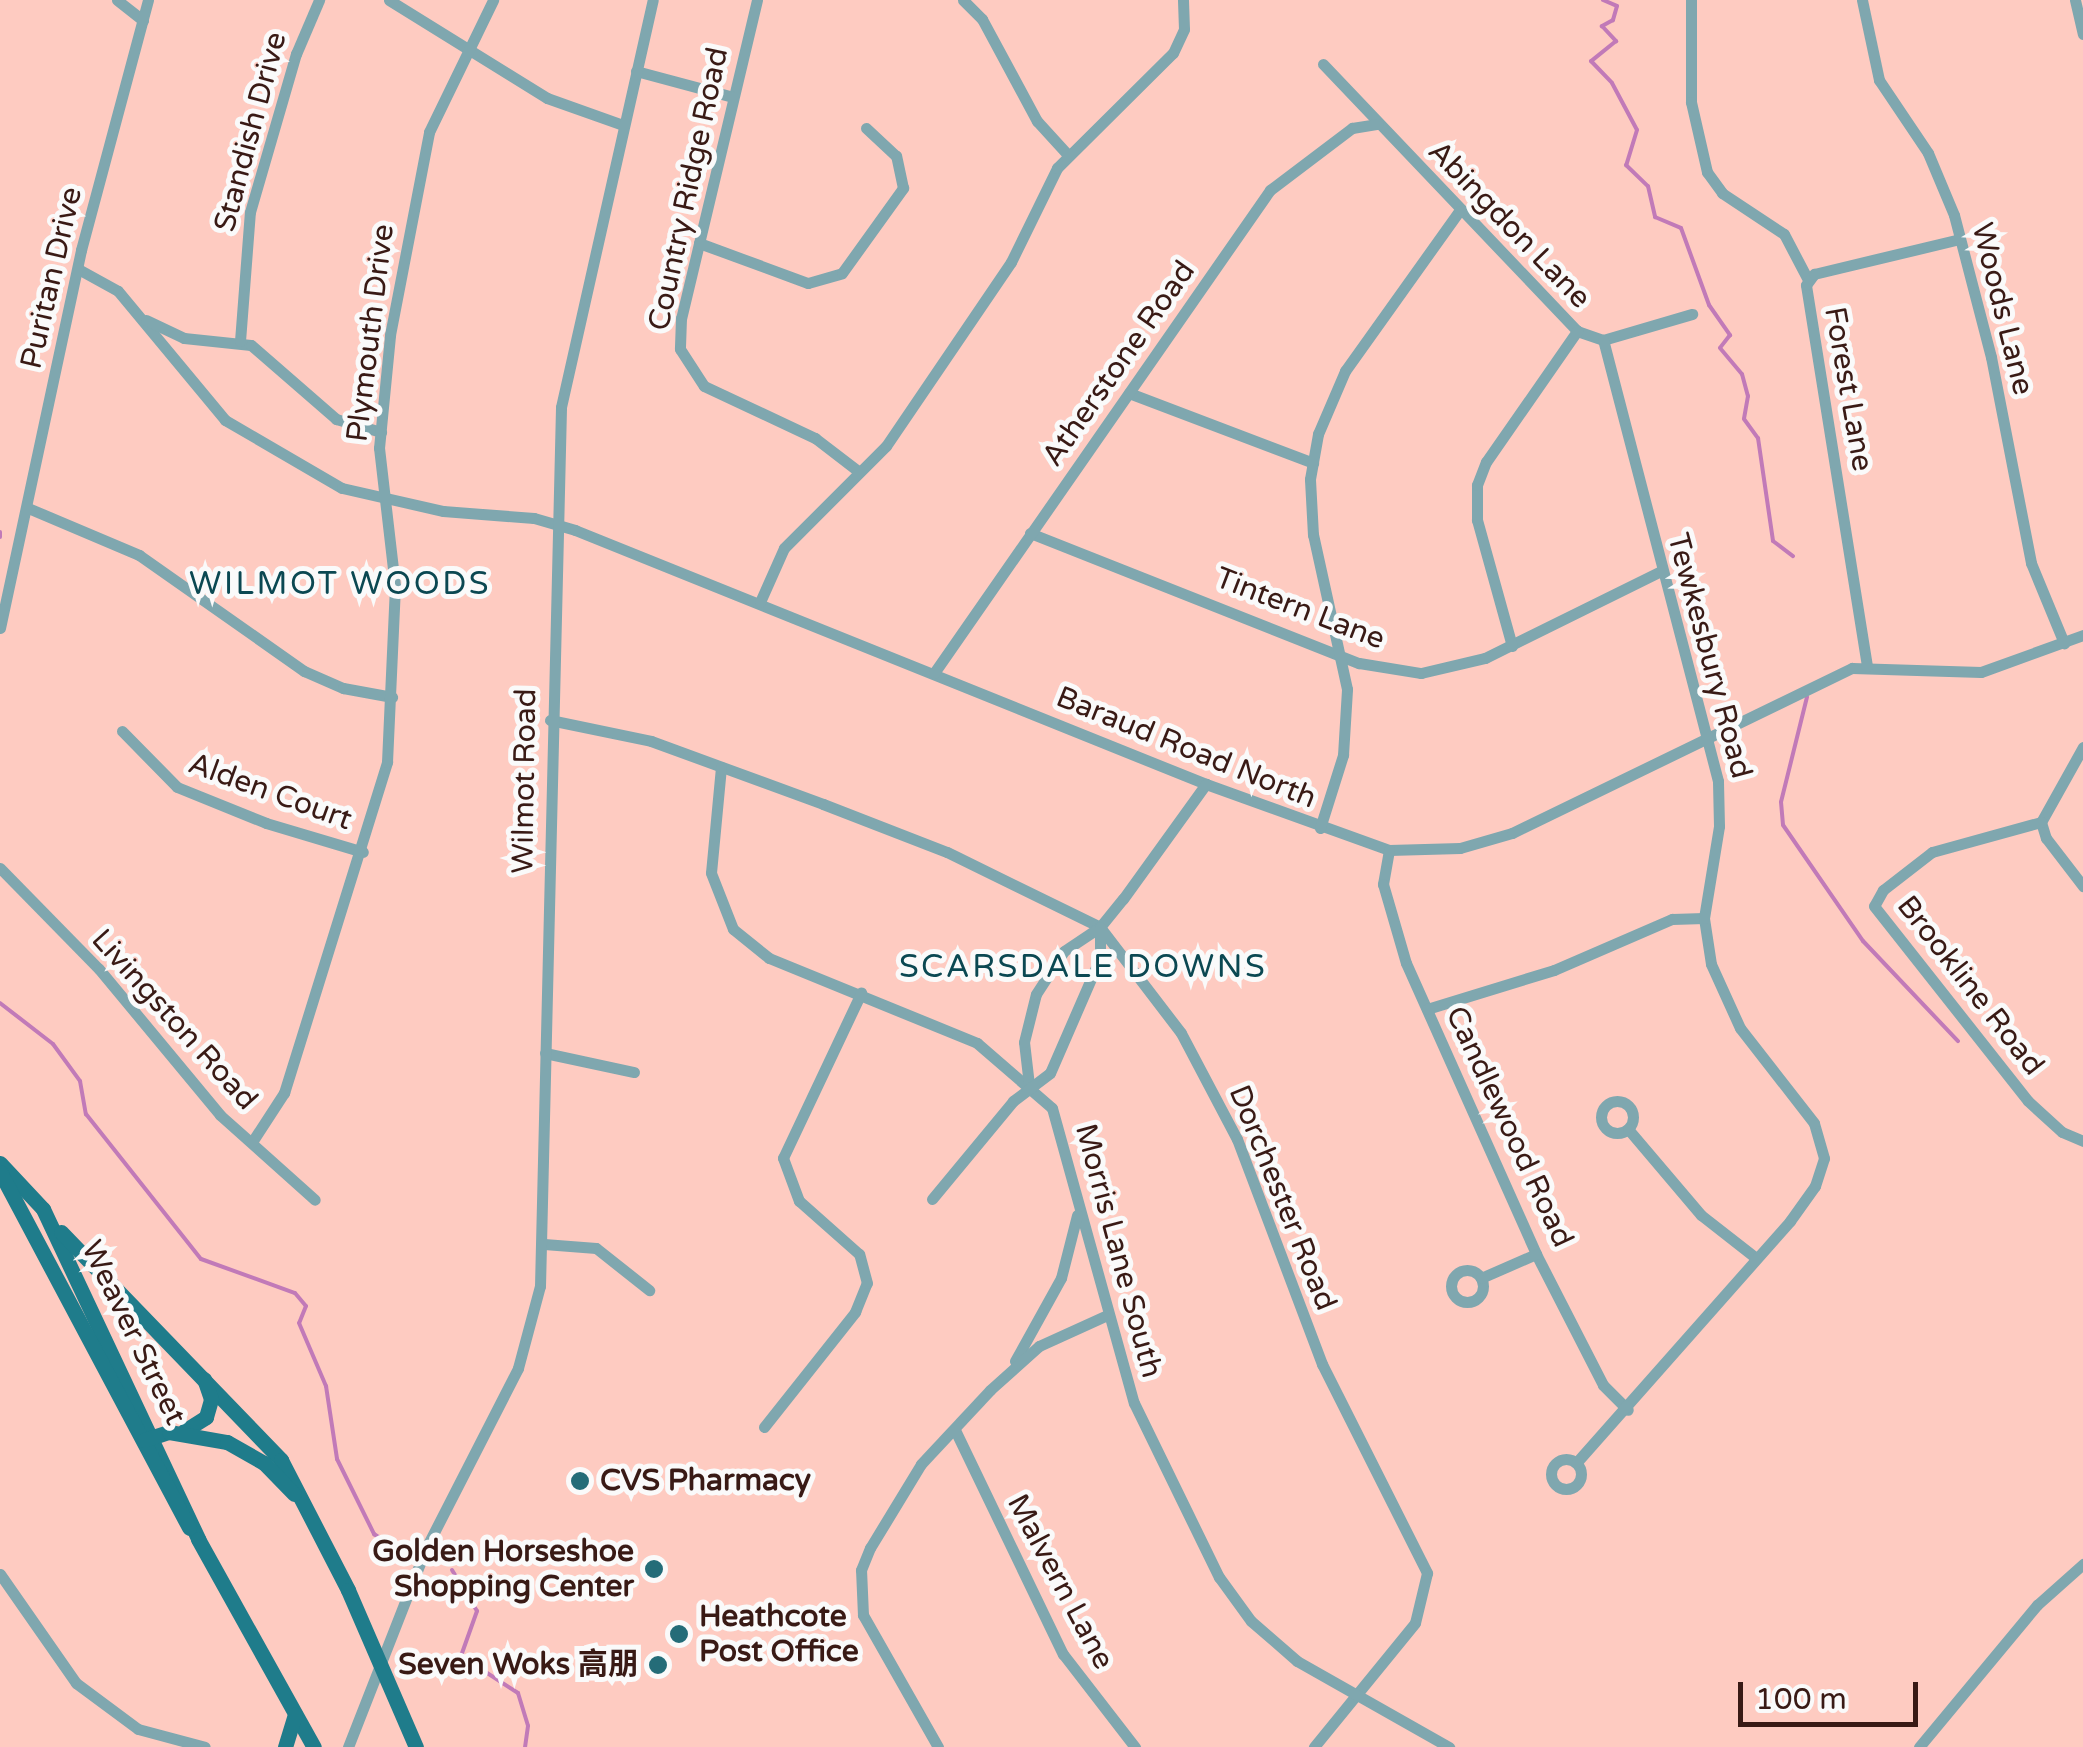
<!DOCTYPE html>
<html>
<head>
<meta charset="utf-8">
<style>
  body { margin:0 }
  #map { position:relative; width:2083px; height:1747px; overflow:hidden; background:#fecbc1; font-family:"Varela Round","Noto Sans SC",sans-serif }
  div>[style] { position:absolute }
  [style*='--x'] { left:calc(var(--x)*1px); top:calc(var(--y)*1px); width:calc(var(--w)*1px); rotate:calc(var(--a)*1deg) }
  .stream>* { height:4px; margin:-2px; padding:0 2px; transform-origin:2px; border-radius:2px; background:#c17ab8 }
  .minor>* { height:11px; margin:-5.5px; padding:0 5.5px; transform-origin:5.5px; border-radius:5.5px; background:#7fa7af }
  .minor>.ring { margin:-5.5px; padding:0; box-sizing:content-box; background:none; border:11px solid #7fa7af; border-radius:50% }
  .major>* { height:15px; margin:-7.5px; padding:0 7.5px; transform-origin:7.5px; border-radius:7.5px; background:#1f7c8b }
  .dots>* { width:28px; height:28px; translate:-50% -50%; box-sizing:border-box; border:5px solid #fafafa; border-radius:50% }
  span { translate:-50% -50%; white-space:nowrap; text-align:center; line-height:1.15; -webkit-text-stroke:10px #fafafa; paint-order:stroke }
  .street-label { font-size:30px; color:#391a15 }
  .poi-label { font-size:30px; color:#391a15; font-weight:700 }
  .left { translate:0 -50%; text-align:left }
  .right { translate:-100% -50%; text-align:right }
  .neighbourhood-label { font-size:32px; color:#0b4852; letter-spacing:2.5px }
  .scale { position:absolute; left:1738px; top:1682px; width:180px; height:45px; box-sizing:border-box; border:5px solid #391a15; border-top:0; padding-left:12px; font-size:30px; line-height:35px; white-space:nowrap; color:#391a15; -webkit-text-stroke:8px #fafafa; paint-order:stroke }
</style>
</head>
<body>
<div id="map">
  <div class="stream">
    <div style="--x:1603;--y:0;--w:15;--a:23"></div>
    <div style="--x:1617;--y:6;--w:15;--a:106"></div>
    <div style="--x:1613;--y:20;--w:13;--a:151"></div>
    <div style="--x:1602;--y:26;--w:21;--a:47"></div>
    <div style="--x:1616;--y:41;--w:32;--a:141"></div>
    <div style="--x:1591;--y:61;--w:30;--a:46"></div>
    <div style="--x:1612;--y:83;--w:53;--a:62"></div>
    <div style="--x:1637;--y:130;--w:37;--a:107"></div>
    <div style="--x:1626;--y:165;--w:30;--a:44"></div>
    <div style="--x:1648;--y:186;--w:32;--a:77"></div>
    <div style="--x:1655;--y:217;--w:28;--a:23"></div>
    <div style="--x:1681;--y:228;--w:82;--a:70"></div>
    <div style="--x:1709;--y:305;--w:37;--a:55"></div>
    <div style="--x:1730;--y:335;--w:16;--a:128"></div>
    <div style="--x:1720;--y:348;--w:34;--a:50"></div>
    <div style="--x:1742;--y:374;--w:23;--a:75"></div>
    <div style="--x:1748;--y:396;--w:23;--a:100"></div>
    <div style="--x:1744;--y:419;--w:24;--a:54"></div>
    <div style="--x:1758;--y:438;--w:104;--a:81.7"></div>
    <div style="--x:1773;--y:541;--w:25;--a:37"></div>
    <div style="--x:0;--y:532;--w:5;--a:90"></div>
    <div style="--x:1807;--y:697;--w:108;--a:103.9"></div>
    <div style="--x:1781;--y:802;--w:23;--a:85"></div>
    <div style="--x:1783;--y:825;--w:141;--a:55.4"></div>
    <div style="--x:1863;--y:941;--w:138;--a:46.5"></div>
    <div style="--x:0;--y:1003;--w:67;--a:37.7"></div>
    <div style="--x:53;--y:1044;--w:46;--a:53.9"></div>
    <div style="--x:80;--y:1081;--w:34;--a:80"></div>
    <div style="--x:86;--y:1114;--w:185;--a:51.6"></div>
    <div style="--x:201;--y:1259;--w:100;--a:19.9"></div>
    <div style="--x:295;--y:1293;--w:17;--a:50"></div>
    <div style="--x:306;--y:1306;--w:18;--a:112"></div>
    <div style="--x:299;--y:1323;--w:69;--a:66.8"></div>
    <div style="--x:326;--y:1386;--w:74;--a:81.4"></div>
    <div style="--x:337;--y:1459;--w:84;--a:63.7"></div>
    <div style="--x:374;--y:1534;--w:22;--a:34"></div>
    <div style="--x:452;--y:1570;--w:48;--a:58.6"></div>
    <div style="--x:477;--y:1611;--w:48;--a:109.6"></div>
    <div style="--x:461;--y:1656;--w:68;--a:33"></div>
    <div style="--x:518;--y:1693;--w:34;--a:73"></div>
    <div style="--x:528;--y:1726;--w:21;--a:98"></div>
  </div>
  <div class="minor">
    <div style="--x:117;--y:0;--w:33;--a:38"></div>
    <div style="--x:389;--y:0;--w:186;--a:31.8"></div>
    <div style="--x:547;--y:98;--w:81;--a:19.6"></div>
    <div style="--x:757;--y:0;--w:327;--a:103.4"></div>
    <div style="--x:681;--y:318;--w:31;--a:92"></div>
    <div style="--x:680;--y:349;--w:44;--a:57"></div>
    <div style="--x:704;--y:386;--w:123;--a:25.1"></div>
    <div style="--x:815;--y:438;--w:54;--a:37.5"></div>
    <div style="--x:963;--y:0;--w:27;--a:45"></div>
    <div style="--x:982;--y:19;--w:116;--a:61.7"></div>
    <div style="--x:1037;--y:121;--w:46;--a:47.6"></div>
    <div style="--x:1691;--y:0;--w:102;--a:90"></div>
    <div style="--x:1691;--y:102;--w:72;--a:77.1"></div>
    <div style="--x:1707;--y:172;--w:26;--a:54"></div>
    <div style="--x:1722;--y:193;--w:74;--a:33.5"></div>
    <div style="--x:1784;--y:234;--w:50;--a:62.4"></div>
    <div style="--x:1862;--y:0;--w:82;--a:78"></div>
    <div style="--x:1879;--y:80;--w:88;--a:56.1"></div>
    <div style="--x:1928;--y:153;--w:67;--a:67.2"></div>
    <div style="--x:1954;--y:215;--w:147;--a:75.4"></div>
    <div style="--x:1991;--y:357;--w:210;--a:79"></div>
    <div style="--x:2031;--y:563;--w:87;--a:67.6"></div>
    <div style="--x:2075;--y:0;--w:35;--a:77"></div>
    <div style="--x:1323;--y:64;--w:369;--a:46.4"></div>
    <div style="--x:1577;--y:331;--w:28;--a:19"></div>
    <div style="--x:1603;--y:340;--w:93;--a:-16.3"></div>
    <div style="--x:636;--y:71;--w:100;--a:15"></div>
    <div style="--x:699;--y:243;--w:116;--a:20.2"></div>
    <div style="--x:808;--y:283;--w:35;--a:-16"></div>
    <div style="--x:842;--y:273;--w:105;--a:-54.3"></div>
    <div style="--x:903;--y:188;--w:33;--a:-102"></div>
    <div style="--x:896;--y:156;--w:41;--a:-137"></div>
    <div style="--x:80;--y:270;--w:43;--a:28.9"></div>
    <div style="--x:118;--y:291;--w:168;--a:50.3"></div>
    <div style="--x:225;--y:420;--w:135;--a:30.2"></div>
    <div style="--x:342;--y:488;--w:104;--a:12.8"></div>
    <div style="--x:443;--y:511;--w:91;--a:4.4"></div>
    <div style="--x:534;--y:518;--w:43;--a:16.3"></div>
    <div style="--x:575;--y:530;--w:680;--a:21.93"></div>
    <div style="--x:1206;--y:784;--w:195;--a:19.8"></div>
    <div style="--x:1389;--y:850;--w:71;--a:-1.6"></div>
    <div style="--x:1460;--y:848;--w:54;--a:-16.1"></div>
    <div style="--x:1512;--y:833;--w:378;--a:-25.9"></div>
    <div style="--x:1852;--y:668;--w:129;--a:1.8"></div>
    <div style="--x:1981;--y:672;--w:109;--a:-19.9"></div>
    <div style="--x:146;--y:320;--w:42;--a:25.3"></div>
    <div style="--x:184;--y:338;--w:67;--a:6"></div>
    <div style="--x:251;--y:345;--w:113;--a:41"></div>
    <div style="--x:336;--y:419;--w:47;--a:16.1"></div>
    <div style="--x:240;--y:341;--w:129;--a:-85.6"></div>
    <div style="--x:250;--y:212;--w:165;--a:-73.8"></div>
    <div style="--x:296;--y:54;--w:59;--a:-66.9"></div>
    <div style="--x:1129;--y:393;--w:197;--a:20.8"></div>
    <div style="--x:28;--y:508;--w:121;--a:22.9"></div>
    <div style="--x:139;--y:555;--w:202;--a:35.1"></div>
    <div style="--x:304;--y:671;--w:43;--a:23.6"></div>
    <div style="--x:343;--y:688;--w:50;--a:10.4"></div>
    <div style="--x:1030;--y:533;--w:354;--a:21.6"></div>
    <div style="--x:1359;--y:663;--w:63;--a:9.2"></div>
    <div style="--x:1421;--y:673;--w:66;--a:-13.2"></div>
    <div style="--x:1485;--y:658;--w:196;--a:-26.3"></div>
    <div style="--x:760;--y:602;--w:59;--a:-66"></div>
    <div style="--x:784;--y:548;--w:144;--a:-45"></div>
    <div style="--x:886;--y:446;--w:222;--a:-55.8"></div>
    <div style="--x:1011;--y:262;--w:105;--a:-63.9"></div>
    <div style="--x:1057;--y:168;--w:163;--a:-44.8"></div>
    <div style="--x:1173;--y:53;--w:26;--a:-65"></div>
    <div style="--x:1184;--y:29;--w:29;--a:-92"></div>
    <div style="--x:0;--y:628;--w:387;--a:-77.9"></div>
    <div style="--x:81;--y:250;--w:259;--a:-75"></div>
    <div style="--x:1512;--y:646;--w:131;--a:-105.5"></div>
    <div style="--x:1477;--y:520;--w:35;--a:-90"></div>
    <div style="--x:1477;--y:485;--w:25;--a:-69"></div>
    <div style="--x:1486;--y:462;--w:160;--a:-55.2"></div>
    <div style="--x:1867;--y:666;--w:386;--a:-99.1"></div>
    <div style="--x:1806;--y:285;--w:14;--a:-54"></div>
    <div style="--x:1814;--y:274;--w:150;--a:-13.5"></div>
    <div style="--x:934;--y:673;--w:588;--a:-55.18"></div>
    <div style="--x:1270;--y:190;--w:103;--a:-37.1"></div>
    <div style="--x:1352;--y:128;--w:26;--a:-9"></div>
    <div style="--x:550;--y:720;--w:103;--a:11.7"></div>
    <div style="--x:651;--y:741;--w:183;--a:20.1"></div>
    <div style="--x:823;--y:804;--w:133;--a:21.2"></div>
    <div style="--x:947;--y:852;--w:170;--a:26.1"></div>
    <div style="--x:1100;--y:927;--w:133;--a:52.6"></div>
    <div style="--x:1181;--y:1033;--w:120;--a:62.2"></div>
    <div style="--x:1237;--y:1139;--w:241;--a:69.3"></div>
    <div style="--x:1322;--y:1364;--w:234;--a:63.3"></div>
    <div style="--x:1427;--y:1573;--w:51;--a:103.5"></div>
    <div style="--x:1415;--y:1623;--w:160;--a:129.2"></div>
    <div style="--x:122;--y:731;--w:78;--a:45.5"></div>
    <div style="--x:177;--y:787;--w:96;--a:22"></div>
    <div style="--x:266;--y:823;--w:101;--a:16.6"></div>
    <div style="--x:2083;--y:747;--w:86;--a:119.2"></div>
    <div style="--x:2041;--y:822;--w:17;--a:73"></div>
    <div style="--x:2046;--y:838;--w:61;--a:52.4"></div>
    <div style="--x:721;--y:767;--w:106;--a:95.4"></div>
    <div style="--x:711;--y:873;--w:60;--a:68.6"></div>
    <div style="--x:733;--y:929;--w:46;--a:38.9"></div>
    <div style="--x:769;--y:958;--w:225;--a:22.2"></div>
    <div style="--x:977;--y:1043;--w:99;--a:40.9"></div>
    <div style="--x:1052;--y:1108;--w:306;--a:74.5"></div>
    <div style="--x:1134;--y:1403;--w:194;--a:64"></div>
    <div style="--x:1219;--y:1577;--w:54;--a:54"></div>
    <div style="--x:1251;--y:1621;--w:61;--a:41"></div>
    <div style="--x:1297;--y:1661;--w:175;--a:29.5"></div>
    <div style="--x:2041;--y:822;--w:113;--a:164.6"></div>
    <div style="--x:1932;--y:852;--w:62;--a:142.2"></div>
    <div style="--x:1883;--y:890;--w:18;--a:119"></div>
    <div style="--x:1874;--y:906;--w:248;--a:51.7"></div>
    <div style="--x:2028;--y:1101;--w:46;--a:42.4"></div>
    <div style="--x:2062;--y:1132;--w:23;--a:23"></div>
    <div style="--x:1320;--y:828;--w:77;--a:-72.5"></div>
    <div style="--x:1343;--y:755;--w:66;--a:-86.5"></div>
    <div style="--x:1347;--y:689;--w:158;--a:-102.4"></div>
    <div style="--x:1313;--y:535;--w:56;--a:-93.1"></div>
    <div style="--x:1310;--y:479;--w:46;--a:-79.9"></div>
    <div style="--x:1318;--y:434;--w:69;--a:-66.8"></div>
    <div style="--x:1345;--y:371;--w:196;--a:-54.5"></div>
    <div style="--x:1389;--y:850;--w:35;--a:100"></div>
    <div style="--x:1383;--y:884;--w:82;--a:73.8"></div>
    <div style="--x:1406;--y:963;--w:319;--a:65.9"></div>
    <div style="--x:1536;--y:1254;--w:147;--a:62.9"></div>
    <div style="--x:1603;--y:1385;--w:35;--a:45"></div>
    <div style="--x:0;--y:868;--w:141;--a:45.6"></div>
    <div style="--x:99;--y:969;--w:190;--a:50.3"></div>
    <div style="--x:220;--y:1115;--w:127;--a:41.8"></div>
    <div style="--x:1427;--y:1009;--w:133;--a:-17.1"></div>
    <div style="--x:1554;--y:970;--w:129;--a:-23.4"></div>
    <div style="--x:1672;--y:919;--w:32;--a:-2"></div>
    <div style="--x:545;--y:1053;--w:91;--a:12.1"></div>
    <div style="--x:1029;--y:1085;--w:43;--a:-96.6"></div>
    <div style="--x:1024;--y:1042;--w:49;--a:-76"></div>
    <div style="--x:1036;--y:994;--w:51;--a:-56.9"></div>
    <div style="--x:1064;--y:951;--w:43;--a:-33.7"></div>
    <div style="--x:1100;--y:927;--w:36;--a:-51"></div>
    <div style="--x:1123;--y:899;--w:142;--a:-54.2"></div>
    <div class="ring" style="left:1601px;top:1101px;width:21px;height:21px"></div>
    <div style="--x:1628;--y:1129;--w:113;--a:49.7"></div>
    <div style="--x:1701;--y:1215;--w:70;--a:38"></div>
    <div style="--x:252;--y:1142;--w:59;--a:-56.9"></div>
    <div style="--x:284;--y:1093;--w:347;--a:-72.7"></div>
    <div style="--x:387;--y:762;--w:176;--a:-87.4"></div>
    <div style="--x:395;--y:586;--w:139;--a:-96.6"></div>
    <div style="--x:379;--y:448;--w:114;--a:-84.4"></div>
    <div style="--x:390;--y:335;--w:207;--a:-79.1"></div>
    <div style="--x:429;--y:132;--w:147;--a:-64.1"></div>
    <div style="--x:932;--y:1199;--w:127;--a:-50.4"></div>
    <div style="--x:1013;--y:1101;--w:46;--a:-37.1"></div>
    <div style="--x:1050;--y:1073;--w:125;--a:-66.5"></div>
    <div style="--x:1100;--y:958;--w:31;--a:-90"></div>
    <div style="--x:544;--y:1244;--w:52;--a:4.4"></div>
    <div style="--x:596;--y:1248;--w:68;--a:38.4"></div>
    <div class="ring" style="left:1451px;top:1270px;width:21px;height:21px"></div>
    <div style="--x:1481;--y:1278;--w:60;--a:-23.6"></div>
    <div style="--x:1015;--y:1361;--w:95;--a:-61"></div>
    <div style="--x:1061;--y:1278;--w:65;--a:-75.7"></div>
    <div style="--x:764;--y:1427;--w:147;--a:-51.6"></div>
    <div style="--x:855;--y:1312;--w:31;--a:-68"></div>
    <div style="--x:867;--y:1283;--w:30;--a:-105"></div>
    <div style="--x:859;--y:1254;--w:80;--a:-138.5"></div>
    <div style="--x:799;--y:1201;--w:46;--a:-110.4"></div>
    <div style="--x:783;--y:1158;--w:183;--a:-64.7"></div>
    <div style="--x:955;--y:1430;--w:249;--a:64.3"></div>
    <div style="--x:1063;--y:1654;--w:118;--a:52.3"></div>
    <div class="ring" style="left:1551px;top:1459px;width:19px;height:19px"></div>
    <div style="--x:1576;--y:1463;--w:323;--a:-48.5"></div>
    <div style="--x:1790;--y:1221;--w:43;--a:-54.5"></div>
    <div style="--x:1815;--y:1186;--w:29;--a:-72"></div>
    <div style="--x:1824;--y:1158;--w:36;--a:-106"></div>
    <div style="--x:1814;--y:1123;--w:120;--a:-127.9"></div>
    <div style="--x:1740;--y:1028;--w:70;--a:-114.4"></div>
    <div style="--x:1711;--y:964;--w:47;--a:-98.7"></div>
    <div style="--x:1704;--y:918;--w:93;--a:-80.7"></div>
    <div style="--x:1719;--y:826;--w:45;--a:-91.3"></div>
    <div style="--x:1718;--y:781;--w:456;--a:-104.6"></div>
    <div style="--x:0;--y:1574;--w:133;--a:55.1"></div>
    <div style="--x:76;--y:1683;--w:77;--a:36.6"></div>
    <div style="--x:138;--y:1729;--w:69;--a:15"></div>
    <div style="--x:348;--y:1747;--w:214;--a:-68.6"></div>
    <div style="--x:426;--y:1548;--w:202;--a:-62.9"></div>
    <div style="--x:518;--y:1368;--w:85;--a:-75"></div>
    <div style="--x:540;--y:1286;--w:879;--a:-88.63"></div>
    <div style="--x:561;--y:407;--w:417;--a:-77.3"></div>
    <div style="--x:938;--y:1747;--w:152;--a:-119.6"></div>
    <div style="--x:863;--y:1615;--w:45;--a:-92.5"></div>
    <div style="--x:861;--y:1570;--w:24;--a:-68"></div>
    <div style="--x:870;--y:1548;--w:98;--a:-58.7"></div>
    <div style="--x:921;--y:1464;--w:101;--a:-47"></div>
    <div style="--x:990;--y:1390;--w:66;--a:-41.9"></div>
    <div style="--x:1039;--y:1346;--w:75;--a:-24.5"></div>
    <div style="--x:1919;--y:1747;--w:185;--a:-50.3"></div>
    <div style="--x:2037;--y:1605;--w:62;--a:-41.7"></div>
  </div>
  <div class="major">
    <div style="--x:0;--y:1163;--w:63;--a:46.9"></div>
    <div style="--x:43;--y:1209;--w:365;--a:64.8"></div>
    <div style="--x:198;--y:1539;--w:238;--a:60.9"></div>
    <div style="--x:0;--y:1172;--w:403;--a:62"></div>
    <div style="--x:61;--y:1232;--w:317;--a:46"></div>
    <div style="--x:281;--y:1460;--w:146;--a:62.7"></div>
    <div style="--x:348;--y:1590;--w:171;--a:66.6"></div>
    <div style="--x:184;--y:1431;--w:26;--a:-32"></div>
    <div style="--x:206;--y:1417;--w:19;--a:-74"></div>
    <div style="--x:211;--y:1399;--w:21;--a:-109"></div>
    <div style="--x:144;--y:1440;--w:26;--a:-18"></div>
    <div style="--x:169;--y:1432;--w:59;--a:9.8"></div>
    <div style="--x:227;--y:1442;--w:43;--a:29.6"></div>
    <div style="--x:264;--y:1463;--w:43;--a:45.9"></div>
    <div style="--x:285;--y:1747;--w:34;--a:-73"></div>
  </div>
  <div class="dots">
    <div style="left:580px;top:1481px;background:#246c78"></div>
    <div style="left:654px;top:1569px;background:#246c78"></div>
    <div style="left:679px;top:1634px;background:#246c78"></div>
    <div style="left:658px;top:1665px;background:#246c78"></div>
  </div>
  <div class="street-label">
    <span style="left:251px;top:132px;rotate:-75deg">Standish Drive</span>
    <span style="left:689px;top:189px;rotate:-78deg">Country Ridge Road</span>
    <span style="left:1509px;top:225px;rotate:46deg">Abingdon Lane</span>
    <span style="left:52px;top:278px;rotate:-77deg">Puritan Drive</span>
    <span style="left:2002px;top:309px;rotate:76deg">Woods Lane</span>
    <span style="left:371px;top:333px;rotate:-83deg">Plymouth Drive</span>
    <span style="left:1119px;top:364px;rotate:-55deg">Atherstone Road</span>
    <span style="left:1848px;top:389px;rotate:80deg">Forest Lane</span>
    <span style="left:1300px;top:609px;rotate:21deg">Tintern Lane</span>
    <span style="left:1709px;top:656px;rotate:75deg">Tewkesbury Road</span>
    <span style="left:1186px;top:748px;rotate:22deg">Baraud Road North</span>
    <span style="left:525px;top:781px;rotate:-89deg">Wilmot Road</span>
    <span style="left:270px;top:792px;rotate:20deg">Alden Court</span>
    <span style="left:1970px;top:986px;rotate:52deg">Brookline Road</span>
    <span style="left:174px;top:1020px;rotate:48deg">Livingston Road</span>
    <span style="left:1509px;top:1127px;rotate:65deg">Candlewood Road</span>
    <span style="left:1282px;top:1198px;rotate:68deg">Dorchester Road</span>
    <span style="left:1118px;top:1251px;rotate:75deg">Morris Lane South</span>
    <span style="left:133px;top:1333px;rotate:64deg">Weaver Street</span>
    <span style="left:1060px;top:1582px;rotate:62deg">Malvern Lane</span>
  </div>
  <div class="poi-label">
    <span class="left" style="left:600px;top:1481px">CVS Pharmacy</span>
    <span class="right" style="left:634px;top:1569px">Golden Horseshoe<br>Shopping Center</span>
    <span class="left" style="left:699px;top:1634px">Heathcote<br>Post Office</span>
    <span class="right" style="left:638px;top:1665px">Seven Woks 高朋</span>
  </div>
  <div class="neighbourhood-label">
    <span style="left:340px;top:584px">WILMOT WOODS</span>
    <span style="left:1083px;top:967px">SCARSDALE DOWNS</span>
  </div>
  <div class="scale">100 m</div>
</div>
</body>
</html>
